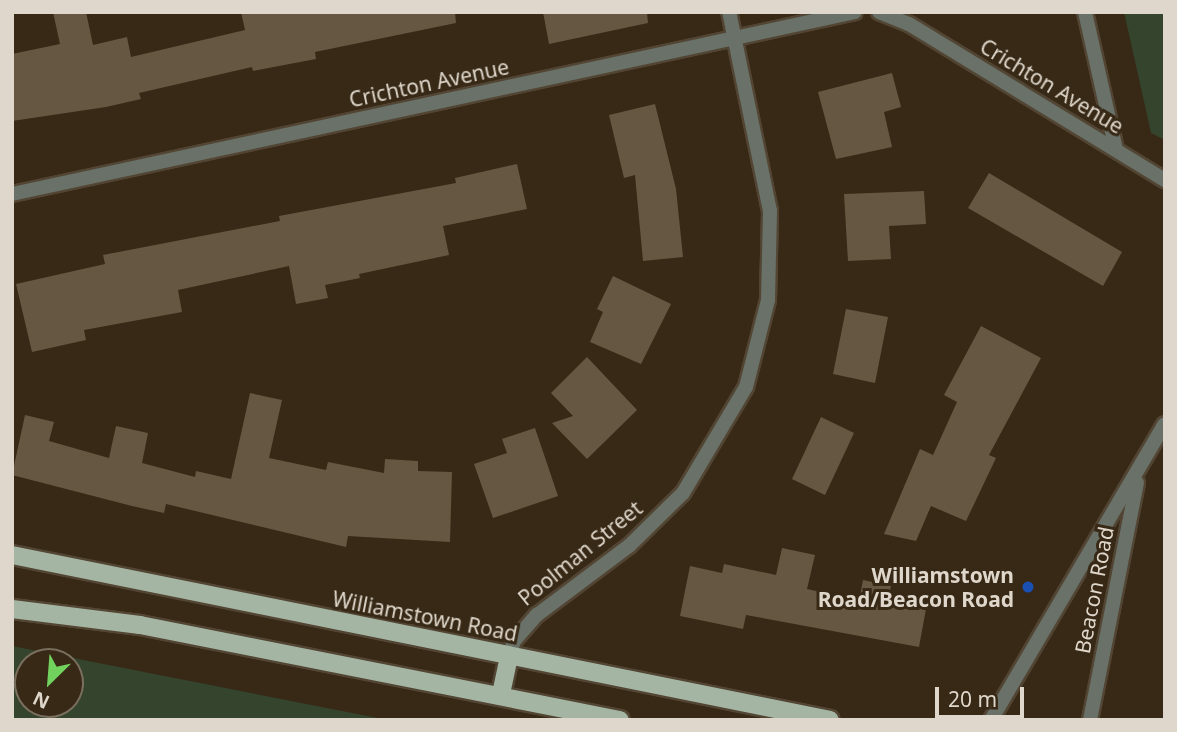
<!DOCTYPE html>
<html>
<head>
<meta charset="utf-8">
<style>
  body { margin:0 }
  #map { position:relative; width:1177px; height:732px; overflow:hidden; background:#372916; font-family:"Noto Sans",sans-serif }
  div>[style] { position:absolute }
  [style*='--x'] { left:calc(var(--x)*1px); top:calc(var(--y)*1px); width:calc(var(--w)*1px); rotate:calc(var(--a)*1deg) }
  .green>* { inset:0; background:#35442d }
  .building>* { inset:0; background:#665742 }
  .roads { filter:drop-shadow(2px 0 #524533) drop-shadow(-2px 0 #524533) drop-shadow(0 2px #524533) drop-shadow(0 -2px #524533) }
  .minor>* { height:14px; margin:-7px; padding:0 7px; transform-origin:7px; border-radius:7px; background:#697168 }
  .tertiary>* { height:14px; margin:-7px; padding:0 7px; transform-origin:7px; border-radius:7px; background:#697168 }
  .primary>* { height:18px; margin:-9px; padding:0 9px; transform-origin:9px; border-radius:9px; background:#a5b5a3 }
  .dots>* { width:19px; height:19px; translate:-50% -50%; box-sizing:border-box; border:4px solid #372916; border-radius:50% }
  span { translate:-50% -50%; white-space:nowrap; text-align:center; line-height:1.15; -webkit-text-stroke:6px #372916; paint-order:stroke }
  .street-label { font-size:21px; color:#dfd7cb }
  .poi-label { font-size:21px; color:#dfd7cb; font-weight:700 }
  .right { translate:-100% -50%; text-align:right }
  .frame { position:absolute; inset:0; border:14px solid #dfd7cb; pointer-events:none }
  .north { position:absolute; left:14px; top:648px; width:70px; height:70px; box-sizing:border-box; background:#372916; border:2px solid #7a6f5e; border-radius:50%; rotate:205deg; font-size:19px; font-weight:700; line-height:28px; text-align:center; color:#dfd7cb }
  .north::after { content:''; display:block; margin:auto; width:24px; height:32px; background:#72d25e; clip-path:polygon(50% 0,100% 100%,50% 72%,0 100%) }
  .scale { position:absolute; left:935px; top:687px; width:89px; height:32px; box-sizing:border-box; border:4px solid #dfd7cb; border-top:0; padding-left:9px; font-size:21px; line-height:24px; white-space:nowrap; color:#dfd7cb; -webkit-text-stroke:5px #372916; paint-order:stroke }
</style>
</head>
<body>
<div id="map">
  <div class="green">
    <div style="clip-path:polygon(1124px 12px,1165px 12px,1165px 140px,1151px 133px)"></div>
    <div style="clip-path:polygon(evenodd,12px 646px,388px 720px,12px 720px,12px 646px,28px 662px,70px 662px,70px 704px,28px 704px,28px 662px)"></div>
  </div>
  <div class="building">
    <div style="clip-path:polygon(53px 12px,86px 12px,93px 45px,127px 37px,131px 57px,245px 30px,241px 12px,455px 12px,456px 23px,315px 52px,316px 59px,253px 71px,252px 67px,139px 93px,141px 99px,106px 107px,12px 121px,12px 54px,60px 44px)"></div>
    <div style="clip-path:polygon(543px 12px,647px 12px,648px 23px,549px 44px)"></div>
    <div style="clip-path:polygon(892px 73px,901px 107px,884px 112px,892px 147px,836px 159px,818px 92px)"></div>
    <div style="clip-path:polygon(655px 104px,676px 189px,683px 257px,643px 261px,635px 175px,624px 178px,609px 115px)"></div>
    <div style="clip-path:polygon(517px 164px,527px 209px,443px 226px,449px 255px,359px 274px,360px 278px,325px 285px,328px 298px,296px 304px,289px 266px,178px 290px,182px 312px,84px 330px,86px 340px,32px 352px,16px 284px,105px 264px,103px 255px,280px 221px,279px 216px,456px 183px,455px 178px)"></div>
    <div style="clip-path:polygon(989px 173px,1122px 252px,1103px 286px,968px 208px)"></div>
    <div style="clip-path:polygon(924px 191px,926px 224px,889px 226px,891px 259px,848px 261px,844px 194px)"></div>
    <div style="clip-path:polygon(613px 276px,671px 304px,641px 364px,590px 342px,603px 312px,597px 309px)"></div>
    <div style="clip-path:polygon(846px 309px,888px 317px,875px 383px,833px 374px)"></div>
    <div style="clip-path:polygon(981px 326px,1041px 358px,989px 455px,996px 458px,966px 521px,931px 506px,916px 541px,884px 534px,920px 449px,933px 455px,957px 402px,944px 395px)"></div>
    <div style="clip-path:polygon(587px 357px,637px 410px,587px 459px,552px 423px,573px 416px,551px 393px)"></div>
    <div style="clip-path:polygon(250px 393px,282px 400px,269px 458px,326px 470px,328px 462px,384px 473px,385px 459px,418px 461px,418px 471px,452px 472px,450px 542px,348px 536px,346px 547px,166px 504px,164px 513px,132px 506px,12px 475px,25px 415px,54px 422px,49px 441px,109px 458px,116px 426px,148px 433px,142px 463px,195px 477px,196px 471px,231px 479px)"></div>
    <div style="clip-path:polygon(821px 417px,854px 433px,825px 495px,792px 479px)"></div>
    <div style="clip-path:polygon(535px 428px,558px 496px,493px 518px,474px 464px,507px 453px,502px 439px)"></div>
    <div style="clip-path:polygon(782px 548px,815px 555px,807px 589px,859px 601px,863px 580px,891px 586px,888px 601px,926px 609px,919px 647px,746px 615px,743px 629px,680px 616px,690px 566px,722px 573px,724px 564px,776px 575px)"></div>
  </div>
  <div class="roads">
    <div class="minor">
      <div style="--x:879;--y:12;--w:32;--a:22"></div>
      <div style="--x:909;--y:24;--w:300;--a:31.4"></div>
      <div style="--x:1085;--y:12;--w:141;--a:77.3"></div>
      <div style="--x:12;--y:194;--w:862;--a:-12.18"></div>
      <div style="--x:509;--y:657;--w:17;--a:-73"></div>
      <div style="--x:514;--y:641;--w:35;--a:-49"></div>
      <div style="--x:537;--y:615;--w:115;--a:-36.9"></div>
      <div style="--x:629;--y:546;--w:76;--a:-44.5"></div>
      <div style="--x:683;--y:493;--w:123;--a:-59.3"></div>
      <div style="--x:746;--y:387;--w:90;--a:-75.8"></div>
      <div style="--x:768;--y:300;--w:89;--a:-88.7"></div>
      <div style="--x:770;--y:211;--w:203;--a:-101.6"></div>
    </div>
    <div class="tertiary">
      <div style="--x:991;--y:720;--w:343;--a:-59.6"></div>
      <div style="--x:1090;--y:720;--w:242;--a:-78.8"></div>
    </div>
    <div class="primary">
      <div style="--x:12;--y:555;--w:834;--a:11.4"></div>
      <div style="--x:12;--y:609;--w:129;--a:7.1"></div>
      <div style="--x:140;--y:625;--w:489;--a:11.2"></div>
      <div style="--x:501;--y:694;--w:38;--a:-78"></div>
    </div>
  </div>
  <div class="dots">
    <div style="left:1028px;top:587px;background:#1a4fb4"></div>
  </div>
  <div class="street-label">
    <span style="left:429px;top:83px;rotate:-12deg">Crichton Avenue</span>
    <span style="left:1052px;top:86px;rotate:31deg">Crichton Avenue</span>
    <span style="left:580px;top:553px;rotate:-39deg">Poolman Street</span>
    <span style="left:1094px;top:590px;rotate:-79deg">Beacon Road</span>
    <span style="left:425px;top:616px;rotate:11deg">Williamstown Road</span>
  </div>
  <div class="poi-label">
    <span class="right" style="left:1014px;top:587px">Williamstown<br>Road/Beacon Road</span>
  </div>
  <div class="frame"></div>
  <div class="north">N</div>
  <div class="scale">20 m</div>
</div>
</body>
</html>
